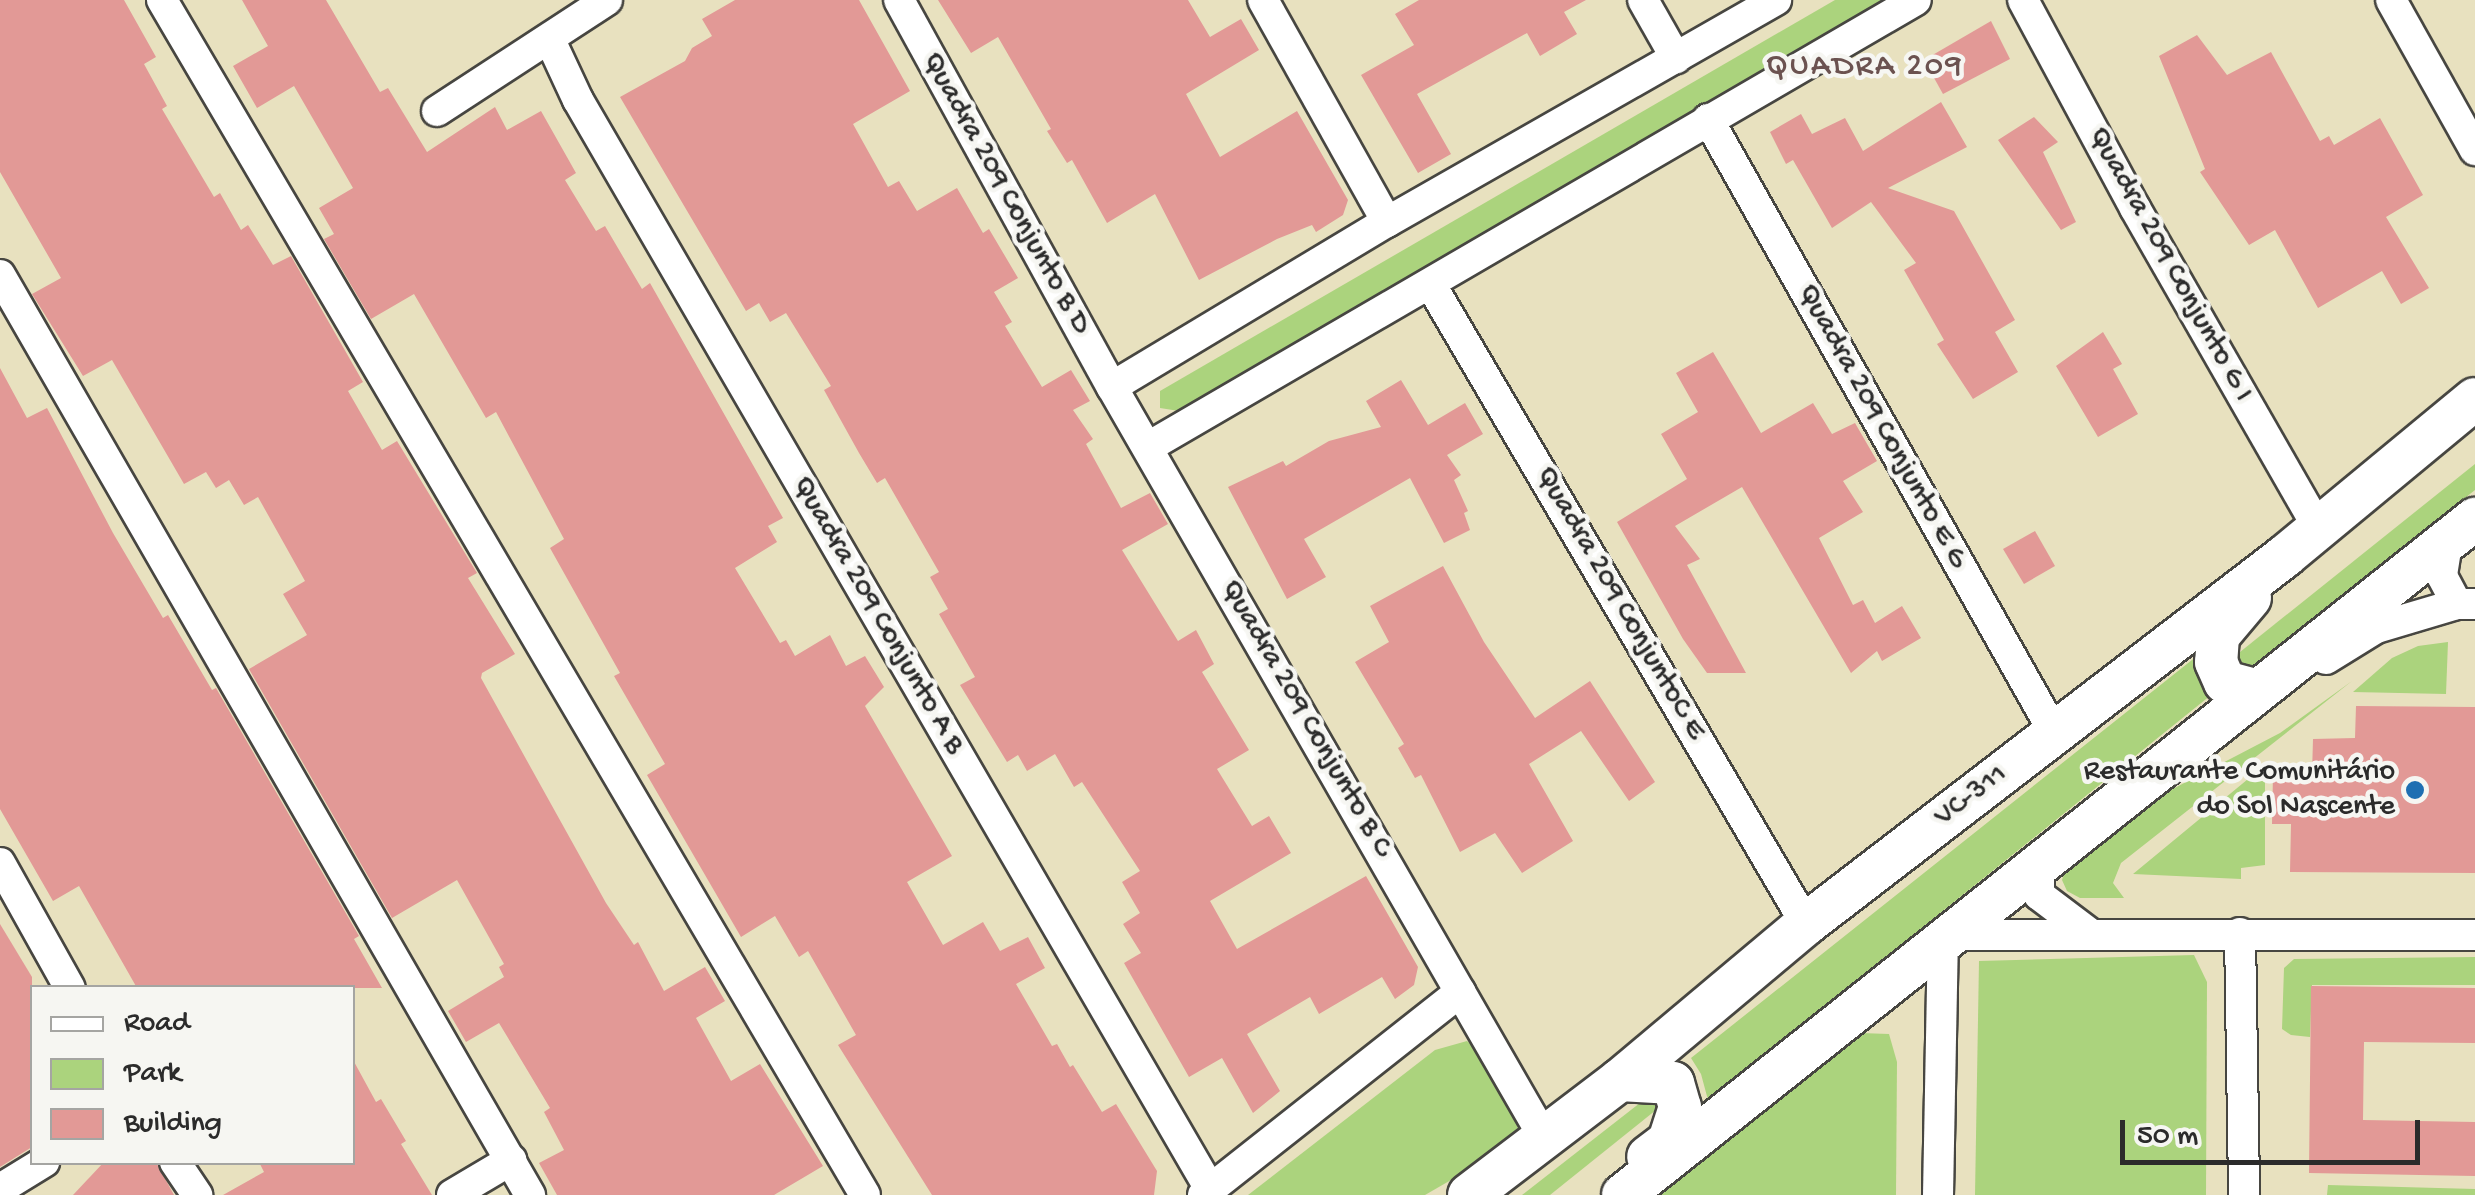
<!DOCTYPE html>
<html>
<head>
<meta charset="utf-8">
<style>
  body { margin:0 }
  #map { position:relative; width:2475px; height:1195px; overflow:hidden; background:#e8e1bf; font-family:"Gochi Hand",sans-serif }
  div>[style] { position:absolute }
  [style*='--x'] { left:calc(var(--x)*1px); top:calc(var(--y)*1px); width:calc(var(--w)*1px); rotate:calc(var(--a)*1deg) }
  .green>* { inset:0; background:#abd37d }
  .building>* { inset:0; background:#e29996 }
  .roads { filter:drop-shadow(2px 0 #474641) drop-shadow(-2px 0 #474641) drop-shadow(0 2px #474641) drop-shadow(0 -2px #474641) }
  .minor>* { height:30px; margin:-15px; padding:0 15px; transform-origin:15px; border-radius:15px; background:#fff }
  .secondary>* { height:42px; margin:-21px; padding:0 21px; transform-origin:21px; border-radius:21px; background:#fff }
  .dots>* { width:28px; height:28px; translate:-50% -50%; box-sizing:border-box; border:5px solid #f6f6f2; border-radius:50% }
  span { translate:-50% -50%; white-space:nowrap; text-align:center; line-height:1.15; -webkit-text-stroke:9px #f6f6f2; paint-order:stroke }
  .street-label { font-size:30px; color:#2b2b2b }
  .poi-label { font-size:30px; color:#2b2b2b }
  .right { translate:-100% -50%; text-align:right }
  .neighbourhood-label { font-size:32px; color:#6b5250; letter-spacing:2.5px }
  .legend { position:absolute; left:30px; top:985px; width:325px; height:180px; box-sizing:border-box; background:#f6f6f2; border:2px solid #a5a5a2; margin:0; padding:12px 18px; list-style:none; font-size:30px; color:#2b2b2b }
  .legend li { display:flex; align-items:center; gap:20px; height:50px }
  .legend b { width:50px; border:2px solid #a5a5a2 }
  .scale { position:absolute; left:2120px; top:1120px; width:300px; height:45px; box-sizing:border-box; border:5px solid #2b2b2b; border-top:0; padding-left:12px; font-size:30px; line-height:35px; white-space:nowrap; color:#2b2b2b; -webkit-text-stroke:8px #f6f6f2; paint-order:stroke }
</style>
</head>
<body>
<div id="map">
  <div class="green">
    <div style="clip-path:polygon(1835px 0,1890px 0,1179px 411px,1160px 408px,1160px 391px)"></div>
    <div style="clip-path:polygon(2475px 464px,2475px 490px,2253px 666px,2240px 664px,2240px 652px)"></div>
    <div style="clip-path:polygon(2448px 642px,2446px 694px,2353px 692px,2392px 658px,2418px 646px)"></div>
    <div style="clip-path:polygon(2197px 656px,2216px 691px,1708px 1100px,1701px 1074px,1691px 1058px)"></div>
    <div style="clip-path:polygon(2352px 681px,2121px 863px,2113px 883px,2124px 898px,2080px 898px,2067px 891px,2062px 880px,2066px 868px,2165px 793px,2280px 733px)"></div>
    <div style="clip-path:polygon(2265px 765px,2265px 865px,2241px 868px,2241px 879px,2133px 874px)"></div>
    <div style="clip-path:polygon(2194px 955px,2207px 982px,2206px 1195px,1975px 1195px,1979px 961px)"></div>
    <div style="clip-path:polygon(2475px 957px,2475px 985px,2312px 985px,2310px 1037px,2291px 1035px,2282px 1029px,2284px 968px,2294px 959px)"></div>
    <div style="clip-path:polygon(1860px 1033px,1889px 1034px,1897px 1062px,1896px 1195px,1657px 1195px)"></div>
    <div style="clip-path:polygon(1467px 1041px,1486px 1057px,1510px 1098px,1518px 1129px,1510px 1146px,1425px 1195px,1248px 1195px,1435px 1050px)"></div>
    <div style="clip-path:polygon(1656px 1098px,1656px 1110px,1550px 1195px,1522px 1195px,1645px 1099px)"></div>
    <div style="clip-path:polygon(2328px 1185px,2475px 1189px,2475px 1195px,2327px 1195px)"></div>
  </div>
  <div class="building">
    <div style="clip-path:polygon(0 0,124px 0,156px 57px,144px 64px,167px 106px,162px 109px,214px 197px,220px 193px,241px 230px,248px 225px,273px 265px,291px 256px,363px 382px,348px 391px,382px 450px,397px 441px,477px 573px,468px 578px,515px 654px,482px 673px,481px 678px,606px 903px,634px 945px,638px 942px,664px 991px,705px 967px,725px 1001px,696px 1018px,731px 1081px,760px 1064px,823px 1166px,774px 1195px,557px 1195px,539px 1163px,564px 1150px,544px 1112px,550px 1108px,499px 1023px,466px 1042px,448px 1011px,504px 977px,499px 967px,504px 964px,457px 880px,392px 918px,249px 669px,307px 635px,283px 594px,305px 581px,258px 497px,244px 505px,229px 480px,216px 488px,206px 472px,184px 484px,112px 360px,83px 376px,32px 294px,61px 278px,0 172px)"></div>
    <div style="clip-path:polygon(242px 0,326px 0,380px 92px,388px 88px,427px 152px,495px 107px,507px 130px,541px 111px,576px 173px,565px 180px,596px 231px,605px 226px,642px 289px,650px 283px,783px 518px,768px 526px,777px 542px,735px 568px,780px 643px,786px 640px,795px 656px,830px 635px,846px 666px,865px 656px,884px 687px,865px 706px,952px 856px,907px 882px,943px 945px,983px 922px,1000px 951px,1028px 937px,1045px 968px,1016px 984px,1052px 1046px,1057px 1044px,1070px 1067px,1073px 1065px,1102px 1112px,1116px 1104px,1157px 1171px,1154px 1195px,932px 1195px,838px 1045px,856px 1035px,808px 951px,799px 957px,775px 916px,741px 937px,647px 775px,665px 764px,614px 676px,620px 673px,550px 548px,564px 539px,496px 412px,486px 418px,414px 294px,371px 319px,324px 239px,334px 234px,319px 208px,353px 188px,294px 86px,257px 108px,233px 66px,268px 46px)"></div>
    <div style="clip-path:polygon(735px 0,859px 0,910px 91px,853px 124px,888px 187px,899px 181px,917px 211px,957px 188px,983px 233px,989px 229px,1018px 278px,994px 292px,1012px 322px,1005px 326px,1042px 387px,1071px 370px,1090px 401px,1073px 410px,1093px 439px,1086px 444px,1121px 508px,1150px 493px,1168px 524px,1122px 550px,1178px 641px,1196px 630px,1214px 664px,1202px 672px,1249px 750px,1217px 769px,1252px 826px,1269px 816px,1291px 853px,1210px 901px,1237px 949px,1366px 876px,1418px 967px,1414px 985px,1395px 999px,1382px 977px,1319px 1014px,1310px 997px,1247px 1034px,1280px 1091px,1253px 1113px,1222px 1058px,1189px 1077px,1124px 963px,1141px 953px,1123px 924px,1140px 913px,1122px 882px,1140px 871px,1082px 782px,1074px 787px,1055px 754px,1027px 771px,1018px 755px,1007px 762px,960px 685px,975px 677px,939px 614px,948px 609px,930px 577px,939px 572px,885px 478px,877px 483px,859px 453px,824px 390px,831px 386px,786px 313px,770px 322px,759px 303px,746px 311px,620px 97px,685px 61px,692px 48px,712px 36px,702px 19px)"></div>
    <div style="clip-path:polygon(938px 0,1188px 0,1210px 37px,1241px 19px,1259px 50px,1186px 94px,1220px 157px,1297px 111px,1348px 200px,1343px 215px,1316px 232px,1312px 225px,1277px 239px,1199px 280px,1155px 194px,1107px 223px,1072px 160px,1067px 163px,1047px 131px,1051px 129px,998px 37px,971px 53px)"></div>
    <div style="clip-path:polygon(1419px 0,1586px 0,1564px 12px,1577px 34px,1540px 56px,1527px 33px,1417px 94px,1451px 154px,1418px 173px,1361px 75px,1414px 45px,1395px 14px)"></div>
    <div style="clip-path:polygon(1991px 21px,2010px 59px,1943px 94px,1924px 60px)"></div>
    <div style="clip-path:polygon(2197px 35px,2227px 75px,2271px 52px,2320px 141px,2329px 136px,2334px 145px,2380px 118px,2423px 195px,2386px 217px,2429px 288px,2401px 304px,2382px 271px,2318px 308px,2275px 230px,2249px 245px,2200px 172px,2205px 169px,2159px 56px)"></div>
    <div style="clip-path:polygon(1941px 102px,1967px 147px,1888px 188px,1954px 211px,2015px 320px,1995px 332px,2018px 372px,1973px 399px,1937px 344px,1944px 340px,1904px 270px,1916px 263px,1871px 202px,1832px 228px,1793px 160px,1786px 164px,1770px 132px,1801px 114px,1812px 134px,1845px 118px,1863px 151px)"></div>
    <div style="clip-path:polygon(2034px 117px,2058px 142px,2043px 152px,2076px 222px,2061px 230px,1998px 140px)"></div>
    <div style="clip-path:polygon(2103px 332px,2122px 364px,2113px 369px,2138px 414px,2098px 437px,2056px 366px)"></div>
    <div style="clip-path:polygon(1713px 352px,1761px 433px,1813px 403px,1832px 434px,1855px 423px,1877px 461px,1843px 481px,1863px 512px,1819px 538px,1853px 605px,1863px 600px,1875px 623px,1902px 606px,1921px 638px,1882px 661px,1877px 651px,1851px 673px,1742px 487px,1675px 526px,1700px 559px,1687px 565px,1746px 673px,1707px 673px,1683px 639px,1617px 522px,1687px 479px,1661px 434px,1698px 412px,1676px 373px)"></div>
    <div style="clip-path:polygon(0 368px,27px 418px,47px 408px,113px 533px,163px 618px,168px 615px,212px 690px,216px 688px,359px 936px,354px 939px,382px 988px,137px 988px,79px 886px,53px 901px,0 809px)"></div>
    <div style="clip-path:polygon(1401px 380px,1428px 425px,1465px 403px,1483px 434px,1447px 455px,1461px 475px,1454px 480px,1468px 511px,1464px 513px,1470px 530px,1444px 543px,1410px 478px,1304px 539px,1326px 577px,1287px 599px,1228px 487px,1283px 461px,1286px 466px,1329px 441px,1381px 427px,1366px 401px)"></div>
    <div style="clip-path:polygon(2035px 531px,2055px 566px,2024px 584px,2003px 549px)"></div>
    <div style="clip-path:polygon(1443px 566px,1484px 642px,1535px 718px,1590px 681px,1655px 782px,1629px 801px,1581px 731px,1529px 764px,1573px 841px,1522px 873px,1495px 833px,1460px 852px,1421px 775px,1415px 778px,1398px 748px,1404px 744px,1355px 662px,1389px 642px,1370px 606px)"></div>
    <div style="clip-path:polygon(2356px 706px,2475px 707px,2475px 873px,2290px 872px,2291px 824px,2272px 824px,2273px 774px,2312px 774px,2313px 739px,2355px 738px)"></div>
    <div style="clip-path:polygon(0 924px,32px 977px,32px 1147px,0 1167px)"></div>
    <div style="clip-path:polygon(2311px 986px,2475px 988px,2475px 1043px,2364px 1042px,2363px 1120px,2475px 1122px,2475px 1176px,2309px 1173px)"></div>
    <div style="clip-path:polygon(352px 1058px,376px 1102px,381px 1099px,406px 1141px,401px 1144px,432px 1195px,223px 1195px,264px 1172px,259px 1162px,352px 1162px)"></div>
    <div style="clip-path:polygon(104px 1162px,156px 1162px,174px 1195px,73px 1195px)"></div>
  </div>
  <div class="roads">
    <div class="minor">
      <div style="--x:162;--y:0;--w:1386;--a:59.53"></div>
      <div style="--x:899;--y:0;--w:442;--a:61.2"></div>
      <div style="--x:1112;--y:387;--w:864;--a:60.08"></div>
      <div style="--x:1263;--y:0;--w:254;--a:60.8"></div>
      <div style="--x:1643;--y:0;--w:67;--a:60.4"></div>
      <div style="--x:2023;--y:0;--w:236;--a:61.7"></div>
      <div style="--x:2135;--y:208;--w:369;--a:60.2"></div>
      <div style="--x:2391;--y:0;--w:172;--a:60.8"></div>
      <div style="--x:550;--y:40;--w:66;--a:65"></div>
      <div style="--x:578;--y:100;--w:1259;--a:59.87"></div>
      <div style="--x:437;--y:111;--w:203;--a:-33.1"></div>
      <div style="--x:1708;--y:119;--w:706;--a:60.57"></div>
      <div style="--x:0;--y:275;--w:1062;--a:60.05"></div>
      <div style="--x:1431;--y:285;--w:741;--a:59.59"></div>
      <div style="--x:1112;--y:387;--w:321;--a:-31"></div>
      <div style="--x:1387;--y:222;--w:448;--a:-29.7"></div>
      <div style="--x:1150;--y:446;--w:886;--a:-30.21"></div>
      <div style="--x:2454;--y:535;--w:17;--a:118"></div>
      <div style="--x:2446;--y:550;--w:26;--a:99"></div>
      <div style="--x:2442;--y:576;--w:32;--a:62"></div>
      <div style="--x:2326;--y:659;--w:59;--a:-31.8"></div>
      <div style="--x:2376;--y:628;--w:84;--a:-16.5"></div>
      <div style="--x:2457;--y:604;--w:18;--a:0"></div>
      <div style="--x:0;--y:863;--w:143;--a:60.8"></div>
      <div style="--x:2039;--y:864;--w:31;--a:90"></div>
      <div style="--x:2039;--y:895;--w:61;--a:37.1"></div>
      <div style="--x:2240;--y:933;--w:262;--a:89.1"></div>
      <div style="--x:1950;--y:935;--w:525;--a:0"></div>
      <div style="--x:175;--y:1162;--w:40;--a:56"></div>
      <div style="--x:0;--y:1189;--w:52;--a:-31.5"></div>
      <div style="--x:452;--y:1195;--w:69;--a:-30.7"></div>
      <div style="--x:1203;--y:1195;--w:328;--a:-38.3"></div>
      <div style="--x:1938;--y:1195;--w:254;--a:-88.9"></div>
    </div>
    <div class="secondary">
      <div style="--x:2250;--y:598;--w:50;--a:130.1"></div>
      <div style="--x:2218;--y:636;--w:26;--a:94"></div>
      <div style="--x:2216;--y:662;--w:22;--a:66"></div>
      <div style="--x:2225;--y:682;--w:34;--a:15"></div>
      <div style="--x:1620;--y:1080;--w:53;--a:3.2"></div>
      <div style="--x:1673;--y:1083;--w:25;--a:74"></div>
      <div style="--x:1680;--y:1107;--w:36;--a:108"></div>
      <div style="--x:1669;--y:1141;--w:26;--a:143"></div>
      <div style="--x:1469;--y:1195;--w:190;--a:-37.3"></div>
      <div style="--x:1620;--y:1080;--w:243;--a:-40"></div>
      <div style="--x:1806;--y:924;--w:604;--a:-37.53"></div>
      <div style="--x:2285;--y:556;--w:246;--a:-39.6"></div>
      <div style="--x:1623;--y:1195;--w:1088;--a:-38.43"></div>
    </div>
  </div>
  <div class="dots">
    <div style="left:2415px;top:790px;background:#1f6fb2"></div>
  </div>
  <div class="street-label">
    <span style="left:1005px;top:194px;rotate:61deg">Quadra 209 Conjunto B D</span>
    <span style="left:2169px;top:265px;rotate:61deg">Quadra 209 Conjunto G I</span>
    <span style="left:1881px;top:427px;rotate:61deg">Quadra 209 Conjunto E G</span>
    <span style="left:1619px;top:604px;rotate:60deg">Quadra 209 ConjuntoC E</span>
    <span style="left:877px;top:616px;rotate:60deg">Quadra 209 Conjunto A B</span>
    <span style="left:1305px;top:719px;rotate:60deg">Quadra 209 Conjunto B C</span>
    <span style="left:1972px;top:797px;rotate:-37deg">VC-311</span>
  </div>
  <div class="poi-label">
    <span class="right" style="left:2395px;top:790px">Restaurante Comunitário<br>do Sol Nascente</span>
  </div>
  <div class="neighbourhood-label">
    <span style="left:1865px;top:67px">QUADRA 209</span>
  </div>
  <ul class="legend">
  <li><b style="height:12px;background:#fff"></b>Road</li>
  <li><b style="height:28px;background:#abd37d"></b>Park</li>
  <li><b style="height:28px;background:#e29996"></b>Building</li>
  </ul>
  <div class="scale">50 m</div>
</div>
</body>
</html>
